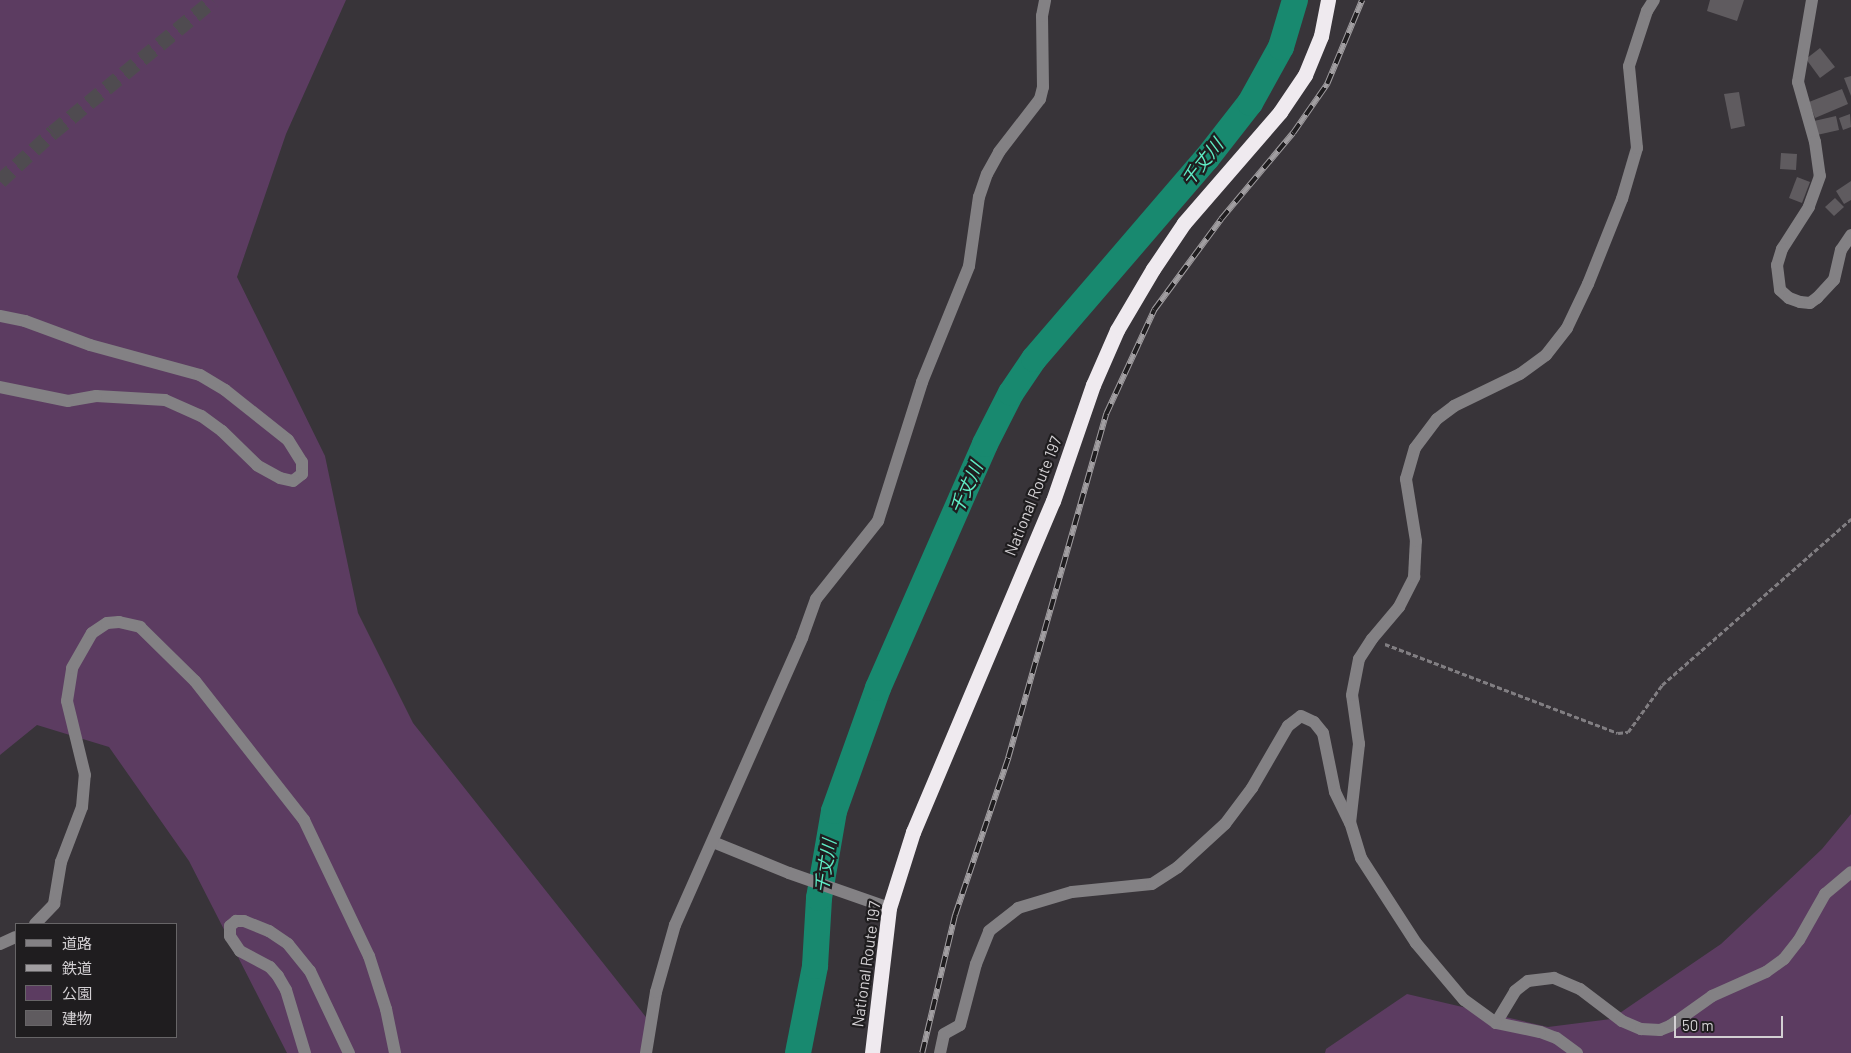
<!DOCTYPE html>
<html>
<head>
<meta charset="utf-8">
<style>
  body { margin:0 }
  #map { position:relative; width:1851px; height:1053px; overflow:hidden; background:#383439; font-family:Barlow,"Noto Sans JP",sans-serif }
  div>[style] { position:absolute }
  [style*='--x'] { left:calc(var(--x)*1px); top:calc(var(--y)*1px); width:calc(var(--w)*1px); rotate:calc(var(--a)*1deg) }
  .green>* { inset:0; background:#5c3c61 }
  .river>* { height:26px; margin:-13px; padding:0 13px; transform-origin:13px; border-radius:13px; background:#18896f }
  .building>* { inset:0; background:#5f5b5f }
  .highway-tunnel>* { height:15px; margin-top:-7.5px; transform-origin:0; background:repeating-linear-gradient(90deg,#4f4b50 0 15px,transparent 0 23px) }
  .path>* { height:2.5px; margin-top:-1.25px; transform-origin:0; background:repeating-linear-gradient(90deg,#817e82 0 5px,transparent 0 7.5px) }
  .minor>* { height:12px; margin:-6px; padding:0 6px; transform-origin:6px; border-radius:6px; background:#838184 }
  .highway>* { height:15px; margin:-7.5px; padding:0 7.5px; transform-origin:7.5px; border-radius:7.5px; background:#efeaef }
  .rail>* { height:5.5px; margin-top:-2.75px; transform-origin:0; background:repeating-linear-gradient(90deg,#1f1d1f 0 11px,#a19ea1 0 22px); box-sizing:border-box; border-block:1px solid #a19ea1 }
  span { translate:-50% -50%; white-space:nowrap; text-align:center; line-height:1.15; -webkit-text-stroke:4.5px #1f1d1f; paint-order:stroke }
  .street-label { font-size:16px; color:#d3d0d3 }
  .water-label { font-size:18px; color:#60ecc5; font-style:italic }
  .legend { position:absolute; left:15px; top:923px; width:162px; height:115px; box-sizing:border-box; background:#1f1d1f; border:1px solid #676567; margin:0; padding:6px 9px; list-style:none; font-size:15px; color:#d3d0d3 }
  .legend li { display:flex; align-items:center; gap:10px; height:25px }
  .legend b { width:25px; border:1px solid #676567 }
  .scale { position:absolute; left:1674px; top:1016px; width:109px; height:22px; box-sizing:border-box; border:2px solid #d3d0d3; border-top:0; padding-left:6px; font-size:15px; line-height:18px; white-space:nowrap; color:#d3d0d3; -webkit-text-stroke:4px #1f1d1f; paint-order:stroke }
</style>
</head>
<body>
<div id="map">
  <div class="green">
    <div style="clip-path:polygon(0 0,346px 0,286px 134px,237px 277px,325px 456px,358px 613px,413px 723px,653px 1026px,644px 1053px,287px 1053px,189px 861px,109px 747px,37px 725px,0 755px)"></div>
    <div style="clip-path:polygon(1851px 814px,1851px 1053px,1325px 1053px,1326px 1049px,1407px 994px,1548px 1027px,1611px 1019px,1721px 944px,1822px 849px)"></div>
  </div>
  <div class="river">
    <div style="--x:798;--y:1053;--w:89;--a:-78.9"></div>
    <div style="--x:815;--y:966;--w:68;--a:-86.6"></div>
    <div style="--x:819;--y:898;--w:88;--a:-80.2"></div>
    <div style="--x:834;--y:811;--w:131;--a:-70.3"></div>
    <div style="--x:878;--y:688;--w:266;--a:-66.3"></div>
    <div style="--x:985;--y:444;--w:57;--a:-63"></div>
    <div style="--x:1011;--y:393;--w:41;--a:-55.9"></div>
    <div style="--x:1034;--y:359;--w:265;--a:-49.3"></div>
    <div style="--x:1207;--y:158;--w:70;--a:-52"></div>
    <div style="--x:1250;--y:103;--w:64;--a:-61"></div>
    <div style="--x:1281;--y:47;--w:49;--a:-73.4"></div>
  </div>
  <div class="building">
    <div style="clip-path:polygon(1710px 0,1744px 0,1737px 21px,1707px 11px)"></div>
    <div style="clip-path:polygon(1820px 48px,1835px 67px,1820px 78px,1806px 59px)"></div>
    <div style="clip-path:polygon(1851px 76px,1851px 96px,1844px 78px)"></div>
    <div style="clip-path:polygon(1842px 89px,1848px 104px,1815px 118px,1809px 102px)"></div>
    <div style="clip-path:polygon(1739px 92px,1745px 126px,1731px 129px,1724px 94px)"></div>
    <div style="clip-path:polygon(1850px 114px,1851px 127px,1843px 130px,1839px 118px)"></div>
    <div style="clip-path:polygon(1836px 116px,1839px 130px,1817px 135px,1814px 121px)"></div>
    <div style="clip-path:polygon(1781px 153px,1797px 154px,1796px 170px,1780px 169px)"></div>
    <div style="clip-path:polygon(1797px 177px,1810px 182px,1802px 203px,1789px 198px)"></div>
    <div style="clip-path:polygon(1851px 181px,1851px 200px,1844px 204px,1836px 191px)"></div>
    <div style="clip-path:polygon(1835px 198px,1844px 207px,1834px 216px,1825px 207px)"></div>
  </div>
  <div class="highway-tunnel">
    <div style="--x:0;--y:181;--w:72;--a:-42.8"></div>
    <div style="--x:53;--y:132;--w:207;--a:-39.5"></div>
  </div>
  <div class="path">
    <div style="--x:1385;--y:644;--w:249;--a:20.9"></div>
    <div style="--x:1618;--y:733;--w:10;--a:-6"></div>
    <div style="--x:1628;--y:732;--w:58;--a:-54.1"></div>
    <div style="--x:1662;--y:685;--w:252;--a:-41.3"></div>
  </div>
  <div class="minor">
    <div style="--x:1812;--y:0;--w:83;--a:99.7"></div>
    <div style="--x:1798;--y:82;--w:62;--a:74.2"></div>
    <div style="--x:1815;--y:142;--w:34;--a:82"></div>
    <div style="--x:1820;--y:176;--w:33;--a:110"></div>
    <div style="--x:1809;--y:207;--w:50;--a:122.7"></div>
    <div style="--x:1782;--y:249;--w:17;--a:107"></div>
    <div style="--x:1777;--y:265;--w:25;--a:83"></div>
    <div style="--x:1780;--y:290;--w:12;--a:42"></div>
    <div style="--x:1789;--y:298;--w:12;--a:20"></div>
    <div style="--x:1800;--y:302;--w:10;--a:6"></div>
    <div style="--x:1810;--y:303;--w:9;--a:-36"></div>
    <div style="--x:1817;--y:298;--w:25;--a:-47"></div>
    <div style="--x:1834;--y:280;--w:31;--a:-77"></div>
    <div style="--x:1841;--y:250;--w:18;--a:-56"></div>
    <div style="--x:0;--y:316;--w:25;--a:11"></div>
    <div style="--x:25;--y:321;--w:69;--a:20.3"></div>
    <div style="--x:90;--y:345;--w:114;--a:15.3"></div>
    <div style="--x:200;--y:375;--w:29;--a:31"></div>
    <div style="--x:225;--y:390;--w:80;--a:38.4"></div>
    <div style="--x:288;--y:440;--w:26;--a:58"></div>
    <div style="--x:302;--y:462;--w:12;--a:90"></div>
    <div style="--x:302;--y:474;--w:11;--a:142"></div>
    <div style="--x:293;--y:481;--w:13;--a:-167"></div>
    <div style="--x:280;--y:478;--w:26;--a:-151"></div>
    <div style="--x:257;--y:465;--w:49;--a:-135.8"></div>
    <div style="--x:222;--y:431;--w:26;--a:-144"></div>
    <div style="--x:201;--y:416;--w:39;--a:-156"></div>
    <div style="--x:165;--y:400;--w:69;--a:-176.7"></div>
    <div style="--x:96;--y:396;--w:28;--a:170"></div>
    <div style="--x:68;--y:401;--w:69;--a:-168.4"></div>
    <div style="--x:713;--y:842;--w:82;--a:22.2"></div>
    <div style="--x:789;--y:873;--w:106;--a:19.3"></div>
    <div style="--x:35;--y:924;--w:28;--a:-46"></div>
    <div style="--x:54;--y:904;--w:43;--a:-80.5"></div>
    <div style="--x:61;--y:862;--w:59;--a:-69.1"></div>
    <div style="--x:82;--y:807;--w:32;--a:-85"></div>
    <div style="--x:85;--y:775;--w:76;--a:-103.7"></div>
    <div style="--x:67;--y:701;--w:33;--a:-81"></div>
    <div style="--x:72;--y:668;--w:40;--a:-60.3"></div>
    <div style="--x:92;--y:633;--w:18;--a:-34"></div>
    <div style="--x:107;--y:623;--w:12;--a:-5"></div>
    <div style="--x:119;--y:622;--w:22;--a:13"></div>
    <div style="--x:140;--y:627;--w:77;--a:44.5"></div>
    <div style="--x:195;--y:681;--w:177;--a:51.9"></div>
    <div style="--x:304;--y:820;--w:151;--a:64.5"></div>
    <div style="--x:369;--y:956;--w:56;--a:72.2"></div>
    <div style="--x:386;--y:1009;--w:45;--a:78.4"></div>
    <div style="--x:0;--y:944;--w:17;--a:-24"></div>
    <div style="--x:1496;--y:1023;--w:37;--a:-59"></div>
    <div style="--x:1515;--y:991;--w:16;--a:-38"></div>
    <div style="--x:1528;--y:981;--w:26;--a:-7"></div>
    <div style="--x:1554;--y:978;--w:28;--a:23"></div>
    <div style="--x:1580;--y:989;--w:53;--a:37.3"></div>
    <div style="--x:1622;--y:1021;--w:21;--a:23"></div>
    <div style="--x:1641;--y:1029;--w:19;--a:3"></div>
    <div style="--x:1660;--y:1030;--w:11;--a:-22"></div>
    <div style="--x:1670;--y:1026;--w:52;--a:-35.5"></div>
    <div style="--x:1712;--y:996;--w:59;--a:-24"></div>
    <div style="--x:1766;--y:972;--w:22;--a:-36"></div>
    <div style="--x:1784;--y:959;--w:24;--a:-52"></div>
    <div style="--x:1799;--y:940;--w:53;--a:-60.5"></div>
    <div style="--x:1825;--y:894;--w:34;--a:-40"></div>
    <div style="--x:305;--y:1053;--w:66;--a:-106.8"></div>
    <div style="--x:286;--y:990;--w:16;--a:-120"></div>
    <div style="--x:278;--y:976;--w:12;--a:-132"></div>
    <div style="--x:270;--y:967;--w:34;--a:-152"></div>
    <div style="--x:240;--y:951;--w:18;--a:-124"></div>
    <div style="--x:230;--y:936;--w:10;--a:-90"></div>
    <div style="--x:230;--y:926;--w:8;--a:-40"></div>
    <div style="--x:236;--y:921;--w:8;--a:0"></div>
    <div style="--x:244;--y:921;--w:27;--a:22"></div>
    <div style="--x:269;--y:931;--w:23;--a:34"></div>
    <div style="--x:288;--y:944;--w:35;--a:51"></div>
    <div style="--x:310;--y:971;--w:91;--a:64.6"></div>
    <div style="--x:646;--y:1053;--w:62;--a:-80.7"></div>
    <div style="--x:656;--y:992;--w:70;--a:-74.2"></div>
    <div style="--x:675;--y:925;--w:314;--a:-66.1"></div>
    <div style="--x:802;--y:638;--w:41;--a:-70.3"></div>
    <div style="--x:816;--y:599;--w:100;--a:-51.5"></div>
    <div style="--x:878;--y:521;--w:146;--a:-72.4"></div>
    <div style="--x:922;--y:382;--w:125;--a:-67.9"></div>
    <div style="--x:969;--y:266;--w:70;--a:-81.8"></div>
    <div style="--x:979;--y:197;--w:24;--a:-71"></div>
    <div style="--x:987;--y:174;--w:25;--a:-61"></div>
    <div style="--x:999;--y:152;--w:67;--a:-52.3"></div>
    <div style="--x:1040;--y:99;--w:12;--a:-76"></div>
    <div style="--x:1043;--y:87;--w:71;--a:-90.8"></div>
    <div style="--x:1042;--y:16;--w:16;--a:-79"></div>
    <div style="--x:940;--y:1053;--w:19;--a:-78"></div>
    <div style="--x:944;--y:1034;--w:18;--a:-29"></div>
    <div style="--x:960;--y:1025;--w:63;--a:-75.3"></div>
    <div style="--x:976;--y:964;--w:35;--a:-68"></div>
    <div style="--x:989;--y:931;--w:37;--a:-38"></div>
    <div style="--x:1018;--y:908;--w:56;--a:-16.5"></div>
    <div style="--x:1072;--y:892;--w:80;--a:-5.7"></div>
    <div style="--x:1152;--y:884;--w:31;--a:-33"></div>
    <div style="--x:1178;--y:867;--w:64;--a:-42.5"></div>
    <div style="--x:1225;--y:824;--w:45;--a:-53.1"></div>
    <div style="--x:1252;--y:788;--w:72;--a:-59.9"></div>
    <div style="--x:1288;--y:726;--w:16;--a:-38"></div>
    <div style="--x:1301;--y:716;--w:14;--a:25"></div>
    <div style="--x:1314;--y:722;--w:14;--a:51"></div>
    <div style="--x:1323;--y:733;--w:60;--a:78.5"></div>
    <div style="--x:1335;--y:792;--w:32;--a:64"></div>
    <div style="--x:1577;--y:1053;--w:26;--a:-144"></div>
    <div style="--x:1556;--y:1038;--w:17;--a:-159"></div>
    <div style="--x:1540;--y:1032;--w:45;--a:-168.4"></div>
    <div style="--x:1496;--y:1023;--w:39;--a:-144"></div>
    <div style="--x:1464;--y:1000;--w:75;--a:-130.1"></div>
    <div style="--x:1416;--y:943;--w:101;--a:-122.9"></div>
    <div style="--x:1361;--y:858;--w:37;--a:-107"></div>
    <div style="--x:1350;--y:823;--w:80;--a:-83.5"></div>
    <div style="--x:1359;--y:744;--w:49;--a:-98.1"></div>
    <div style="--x:1352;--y:695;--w:37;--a:-79"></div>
    <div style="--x:1359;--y:659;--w:24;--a:-57"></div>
    <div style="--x:1372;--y:639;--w:42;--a:-49.8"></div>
    <div style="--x:1399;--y:607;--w:34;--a:-63"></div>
    <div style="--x:1414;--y:577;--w:36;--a:-87"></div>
    <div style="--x:1416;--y:541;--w:63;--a:-99.2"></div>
    <div style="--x:1406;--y:479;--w:32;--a:-74"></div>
    <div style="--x:1415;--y:448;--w:36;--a:-53"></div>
    <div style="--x:1437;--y:419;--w:21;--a:-37"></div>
    <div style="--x:1454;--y:406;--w:73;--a:-25.9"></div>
    <div style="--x:1520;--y:374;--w:32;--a:-36"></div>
    <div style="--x:1546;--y:355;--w:34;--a:-52"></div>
    <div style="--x:1567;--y:328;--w:49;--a:-64.5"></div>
    <div style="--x:1588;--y:284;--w:92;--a:-68.2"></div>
    <div style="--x:1622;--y:199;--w:53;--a:-73.6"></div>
    <div style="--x:1637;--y:148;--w:82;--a:-95.6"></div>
    <div style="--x:1629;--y:66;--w:58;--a:-71.9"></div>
    <div style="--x:1647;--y:11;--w:13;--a:-58"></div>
  </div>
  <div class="highway">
    <div style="--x:872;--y:1053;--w:146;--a:-83.3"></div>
    <div style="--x:889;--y:908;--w:80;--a:-72.5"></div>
    <div style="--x:913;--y:832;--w:359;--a:-67.1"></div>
    <div style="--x:1053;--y:501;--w:123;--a:-71"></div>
    <div style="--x:1093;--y:385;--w:60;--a:-66.4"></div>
    <div style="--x:1117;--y:330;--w:71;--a:-59.5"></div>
    <div style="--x:1153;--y:269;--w:55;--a:-56"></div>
    <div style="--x:1184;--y:223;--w:147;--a:-49.1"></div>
    <div style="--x:1280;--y:112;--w:45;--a:-56"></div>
    <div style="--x:1305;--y:75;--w:42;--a:-67.7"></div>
    <div style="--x:1321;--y:36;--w:37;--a:-79"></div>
  </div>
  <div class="rail">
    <div style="--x:922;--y:1053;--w:142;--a:-76.6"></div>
    <div style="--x:955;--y:915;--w:166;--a:-71.3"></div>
    <div style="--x:1008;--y:758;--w:358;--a:-74.1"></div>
    <div style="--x:1106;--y:414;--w:115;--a:-65.2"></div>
    <div style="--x:1154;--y:310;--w:113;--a:-53.6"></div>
    <div style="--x:1221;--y:219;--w:112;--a:-50.1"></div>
    <div style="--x:1293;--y:133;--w:60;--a:-55.2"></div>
    <div style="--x:1327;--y:84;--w:91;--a:-67.4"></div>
  </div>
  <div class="street-label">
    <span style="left:1033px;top:496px;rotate:-68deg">National Route 197</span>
    <span style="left:866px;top:964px;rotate:-82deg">National Route 197</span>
  </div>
  <div class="water-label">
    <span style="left:1202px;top:162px;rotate:-51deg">千丈川</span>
    <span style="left:966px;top:488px;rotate:-66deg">千丈川</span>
    <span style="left:825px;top:866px;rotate:-81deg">千丈川</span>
  </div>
  <ul class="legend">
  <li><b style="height:6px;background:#838184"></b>道路</li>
  <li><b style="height:6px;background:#a19ea1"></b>鉄道</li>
  <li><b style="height:14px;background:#5c3c61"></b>公園</li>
  <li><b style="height:14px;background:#5f5b5f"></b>建物</li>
  </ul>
  <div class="scale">50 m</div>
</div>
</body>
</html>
